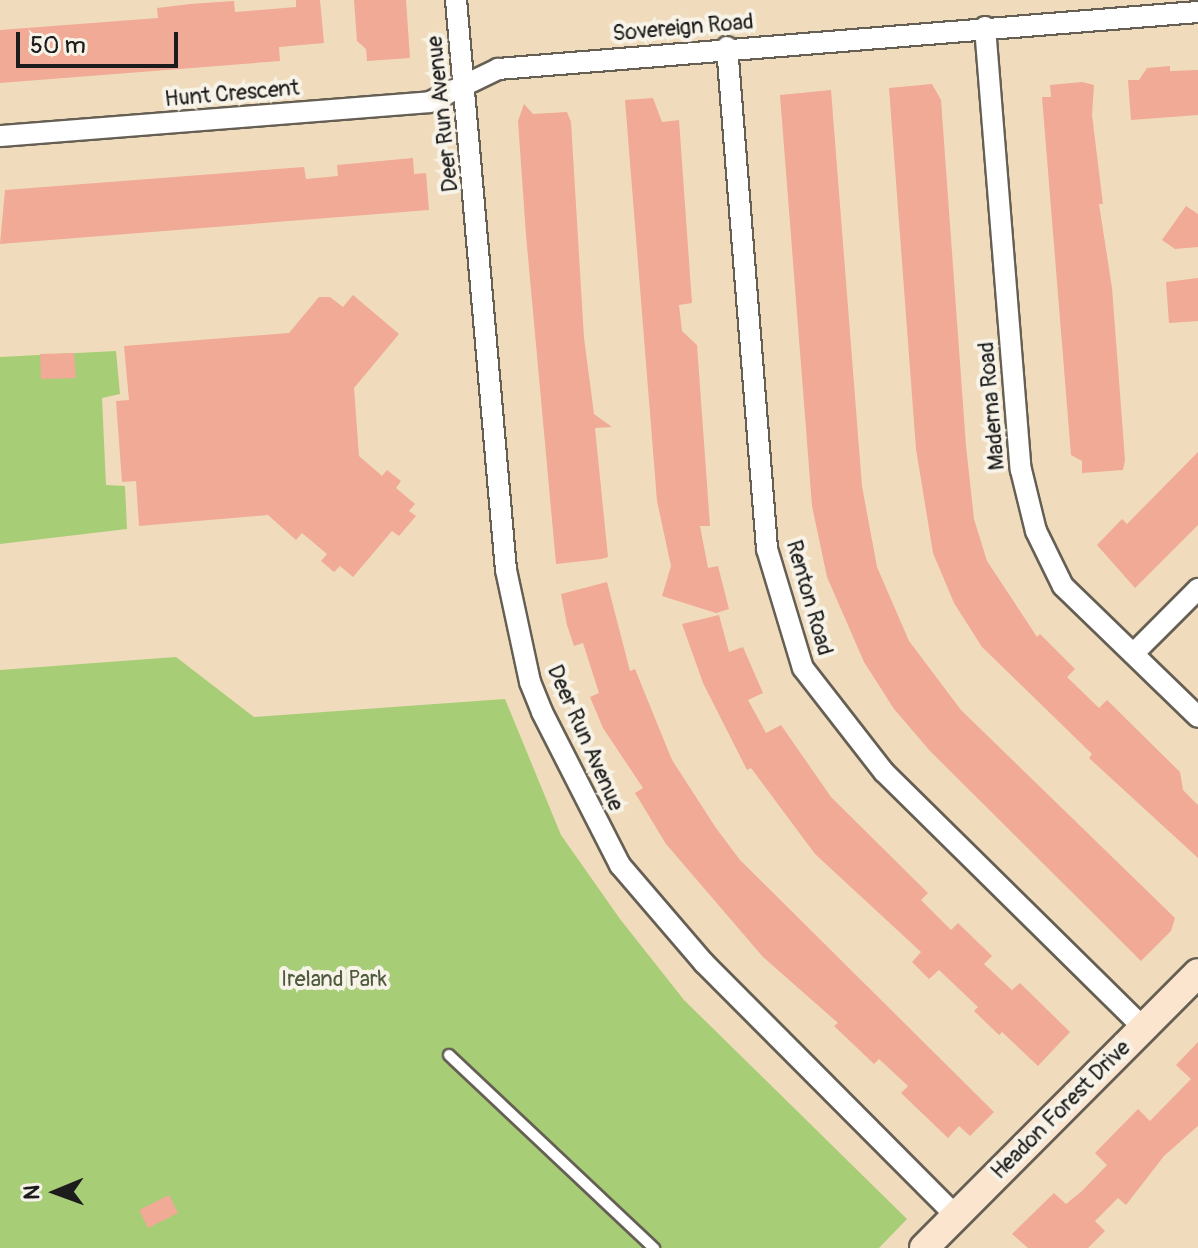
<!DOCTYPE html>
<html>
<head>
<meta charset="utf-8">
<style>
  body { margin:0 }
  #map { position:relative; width:1198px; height:1248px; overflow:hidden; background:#f0dcbc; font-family:Pangolin,sans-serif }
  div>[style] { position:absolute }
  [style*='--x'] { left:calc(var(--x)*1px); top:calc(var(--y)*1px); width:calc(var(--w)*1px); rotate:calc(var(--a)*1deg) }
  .green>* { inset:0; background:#a7cd77 }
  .building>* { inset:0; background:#f0aa96 }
  .roads { filter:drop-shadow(2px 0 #665f54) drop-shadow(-2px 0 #665f54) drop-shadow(0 2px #665f54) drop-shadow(0 -2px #665f54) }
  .lane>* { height:10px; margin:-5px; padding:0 5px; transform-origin:5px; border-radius:5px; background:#fff }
  .street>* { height:20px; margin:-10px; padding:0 10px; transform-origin:10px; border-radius:10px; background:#fff }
  .secondary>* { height:28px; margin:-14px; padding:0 14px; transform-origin:14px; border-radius:14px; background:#fce5cf }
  span { translate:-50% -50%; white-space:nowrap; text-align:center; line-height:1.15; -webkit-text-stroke:8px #f7f3e8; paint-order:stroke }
  .street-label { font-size:22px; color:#1c1c1c }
  .park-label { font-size:22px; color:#4d5a3c }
  .north { position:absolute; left:16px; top:1152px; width:80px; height:80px; -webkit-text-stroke:6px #f7f3e8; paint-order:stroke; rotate:269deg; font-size:22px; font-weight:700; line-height:32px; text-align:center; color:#1c1c1c }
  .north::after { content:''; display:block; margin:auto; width:28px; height:36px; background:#1c1c1c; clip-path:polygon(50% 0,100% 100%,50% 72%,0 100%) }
  .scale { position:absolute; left:16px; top:32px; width:162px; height:36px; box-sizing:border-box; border:4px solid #1c1c1c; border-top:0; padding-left:10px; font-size:24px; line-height:28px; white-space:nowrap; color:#1c1c1c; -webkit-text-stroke:6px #f7f3e8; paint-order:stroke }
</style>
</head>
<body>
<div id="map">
  <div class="green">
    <div style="clip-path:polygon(116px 351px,120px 394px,102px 398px,106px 485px,125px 486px,127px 529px,0 544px,0 357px)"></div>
    <div style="clip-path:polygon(176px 657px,254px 717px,505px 699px,561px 835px,620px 919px,684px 1000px,907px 1219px,879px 1248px,0 1248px,0 670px)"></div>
  </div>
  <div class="building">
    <div style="clip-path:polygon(296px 0,320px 0,324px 43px,279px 47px,280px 61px,0 83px,0 30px,158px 18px,157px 8px,190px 4px,234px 1px,235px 12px,296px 7px)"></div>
    <div style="clip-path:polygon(354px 0,406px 0,410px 58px,367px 61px,366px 49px,357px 41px)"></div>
    <div style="clip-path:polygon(1170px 66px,1170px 71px,1198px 70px,1198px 115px,1131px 120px,1128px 80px,1139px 80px,1147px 68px)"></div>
    <div style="clip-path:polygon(1082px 82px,1094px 85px,1092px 115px,1103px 204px,1099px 204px,1112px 288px,1125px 460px,1123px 470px,1082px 473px,1082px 461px,1071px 455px,1042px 97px,1051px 97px,1050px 85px)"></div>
    <div style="clip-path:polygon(932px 84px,941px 100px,966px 446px,974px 519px,987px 561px,1037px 637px,1040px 634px,1075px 669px,1067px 677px,1099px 708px,1107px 700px,1180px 772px,1183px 790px,1198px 805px,1198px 858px,1089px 758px,1092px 754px,982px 647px,954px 603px,933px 553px,916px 449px,889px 88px)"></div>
    <div style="clip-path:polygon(831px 90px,862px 486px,877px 567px,909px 641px,961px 710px,1175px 918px,1171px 931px,1141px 961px,930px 751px,894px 709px,864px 662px,827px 577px,812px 506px,780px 95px)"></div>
    <div style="clip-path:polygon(653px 98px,662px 122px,679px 120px,692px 303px,679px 305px,682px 331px,697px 345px,710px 526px,700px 526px,708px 568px,718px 566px,729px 609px,716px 613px,662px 596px,671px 566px,657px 501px,625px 100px)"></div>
    <div style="clip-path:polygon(524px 104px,533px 114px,567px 112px,571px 122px,584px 338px,594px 414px,612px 427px,595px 428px,608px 557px,601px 559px,556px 564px,526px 235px,518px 121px)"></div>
    <div style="clip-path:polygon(413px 158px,414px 174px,426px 173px,429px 210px,0 244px,5px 190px,304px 167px,306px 179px,338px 176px,337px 165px)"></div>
    <div style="clip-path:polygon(1186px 206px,1198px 214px,1198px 247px,1175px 249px,1162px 240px)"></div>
    <div style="clip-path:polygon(1198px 278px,1198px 321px,1169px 323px,1166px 282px)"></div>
    <div style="clip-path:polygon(353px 295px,399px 334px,354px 388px,359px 456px,382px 476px,387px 470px,401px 481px,396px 488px,415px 504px,409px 511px,416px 516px,399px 536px,392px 531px,353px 577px,340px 566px,334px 572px,321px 561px,327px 554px,302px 533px,296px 540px,268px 515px,139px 526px,136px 481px,122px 482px,116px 401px,129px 400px,124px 346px,289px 333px,319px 297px,330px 297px,343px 307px)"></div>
    <div style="clip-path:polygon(74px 353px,76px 378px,41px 379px,40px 354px)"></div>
    <div style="clip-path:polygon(1198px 452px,1198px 525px,1135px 588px,1097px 545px,1122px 519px,1127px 524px)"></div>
    <div style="clip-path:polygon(607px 582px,630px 671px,635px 669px,672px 760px,716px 828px,740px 860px,994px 1112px,970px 1136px,959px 1126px,948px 1138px,901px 1093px,908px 1086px,879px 1059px,874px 1064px,834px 1026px,838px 1023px,763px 957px,666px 844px,635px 793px,643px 788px,603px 728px,590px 697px,599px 693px,583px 643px,574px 646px,567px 625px,561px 594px)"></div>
    <div style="clip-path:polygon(719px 615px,729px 652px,743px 647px,763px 693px,748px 700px,766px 733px,781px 725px,831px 797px,928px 893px,921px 900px,951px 930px,958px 923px,992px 956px,984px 964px,1012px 990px,1020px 983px,1070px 1032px,1038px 1066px,1002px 1032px,999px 1035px,974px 1011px,978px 1007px,939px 970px,929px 979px,912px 962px,921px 952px,815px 854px,751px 768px,747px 770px,703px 683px,682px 624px)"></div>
    <div style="clip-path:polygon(1198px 1042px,1198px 1126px,1164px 1156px,1126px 1205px,1118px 1198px,1095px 1221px,1105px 1231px,1088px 1248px,1028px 1248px,1012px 1234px,1054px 1193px,1066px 1204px,1082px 1191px,1107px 1165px,1095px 1153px,1138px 1109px,1150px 1121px,1191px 1079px,1176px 1065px)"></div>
    <div style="clip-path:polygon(169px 1195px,178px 1213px,148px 1228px,139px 1210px)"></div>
  </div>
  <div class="roads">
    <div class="lane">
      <div style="--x:449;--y:1055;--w:282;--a:43.3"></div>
    </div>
    <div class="street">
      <div style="--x:456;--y:0;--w:572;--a:84.99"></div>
      <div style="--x:506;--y:570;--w:115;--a:77.9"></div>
      <div style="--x:530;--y:682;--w:32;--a:68"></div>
      <div style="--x:542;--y:712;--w:172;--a:63"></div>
      <div style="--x:620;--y:865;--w:129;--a:49.4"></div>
      <div style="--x:704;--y:963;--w:357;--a:45.1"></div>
      <div style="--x:985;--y:27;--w:444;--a:85.4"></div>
      <div style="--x:1021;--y:470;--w:63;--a:76.2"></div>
      <div style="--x:1036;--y:531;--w:61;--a:63.9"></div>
      <div style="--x:1063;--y:586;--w:188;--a:44.1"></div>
      <div style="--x:727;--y:47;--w:504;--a:85.44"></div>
      <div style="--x:767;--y:549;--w:124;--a:73.2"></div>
      <div style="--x:803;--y:668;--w:132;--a:52.1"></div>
      <div style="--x:884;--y:772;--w:363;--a:44.6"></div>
      <div style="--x:0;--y:136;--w:431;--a:-4.5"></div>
      <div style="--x:430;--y:102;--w:76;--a:-25.9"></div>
      <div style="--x:498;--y:69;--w:702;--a:-4.66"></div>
      <div style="--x:1134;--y:653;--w:91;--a:-45"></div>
    </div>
    <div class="secondary">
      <div style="--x:924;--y:1248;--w:388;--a:-45.1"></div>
    </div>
  </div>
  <div class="street-label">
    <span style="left:683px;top:28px;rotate:-5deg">Sovereign Road</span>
    <span style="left:232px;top:94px;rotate:-5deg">Hunt Crescent</span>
    <span style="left:443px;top:114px;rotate:-96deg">Deer Run Avenue</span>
    <span style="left:992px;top:406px;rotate:-95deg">Maderna Road</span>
    <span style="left:809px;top:598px;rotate:74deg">Renton Road</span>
    <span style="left:585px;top:738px;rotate:66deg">Deer Run Avenue</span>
    <span style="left:1061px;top:1110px;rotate:-45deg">Headon Forest Drive</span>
  </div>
  <div class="park-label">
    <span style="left:334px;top:980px">Ireland Park</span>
  </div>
  <div class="north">N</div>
  <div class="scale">50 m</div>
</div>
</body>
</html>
